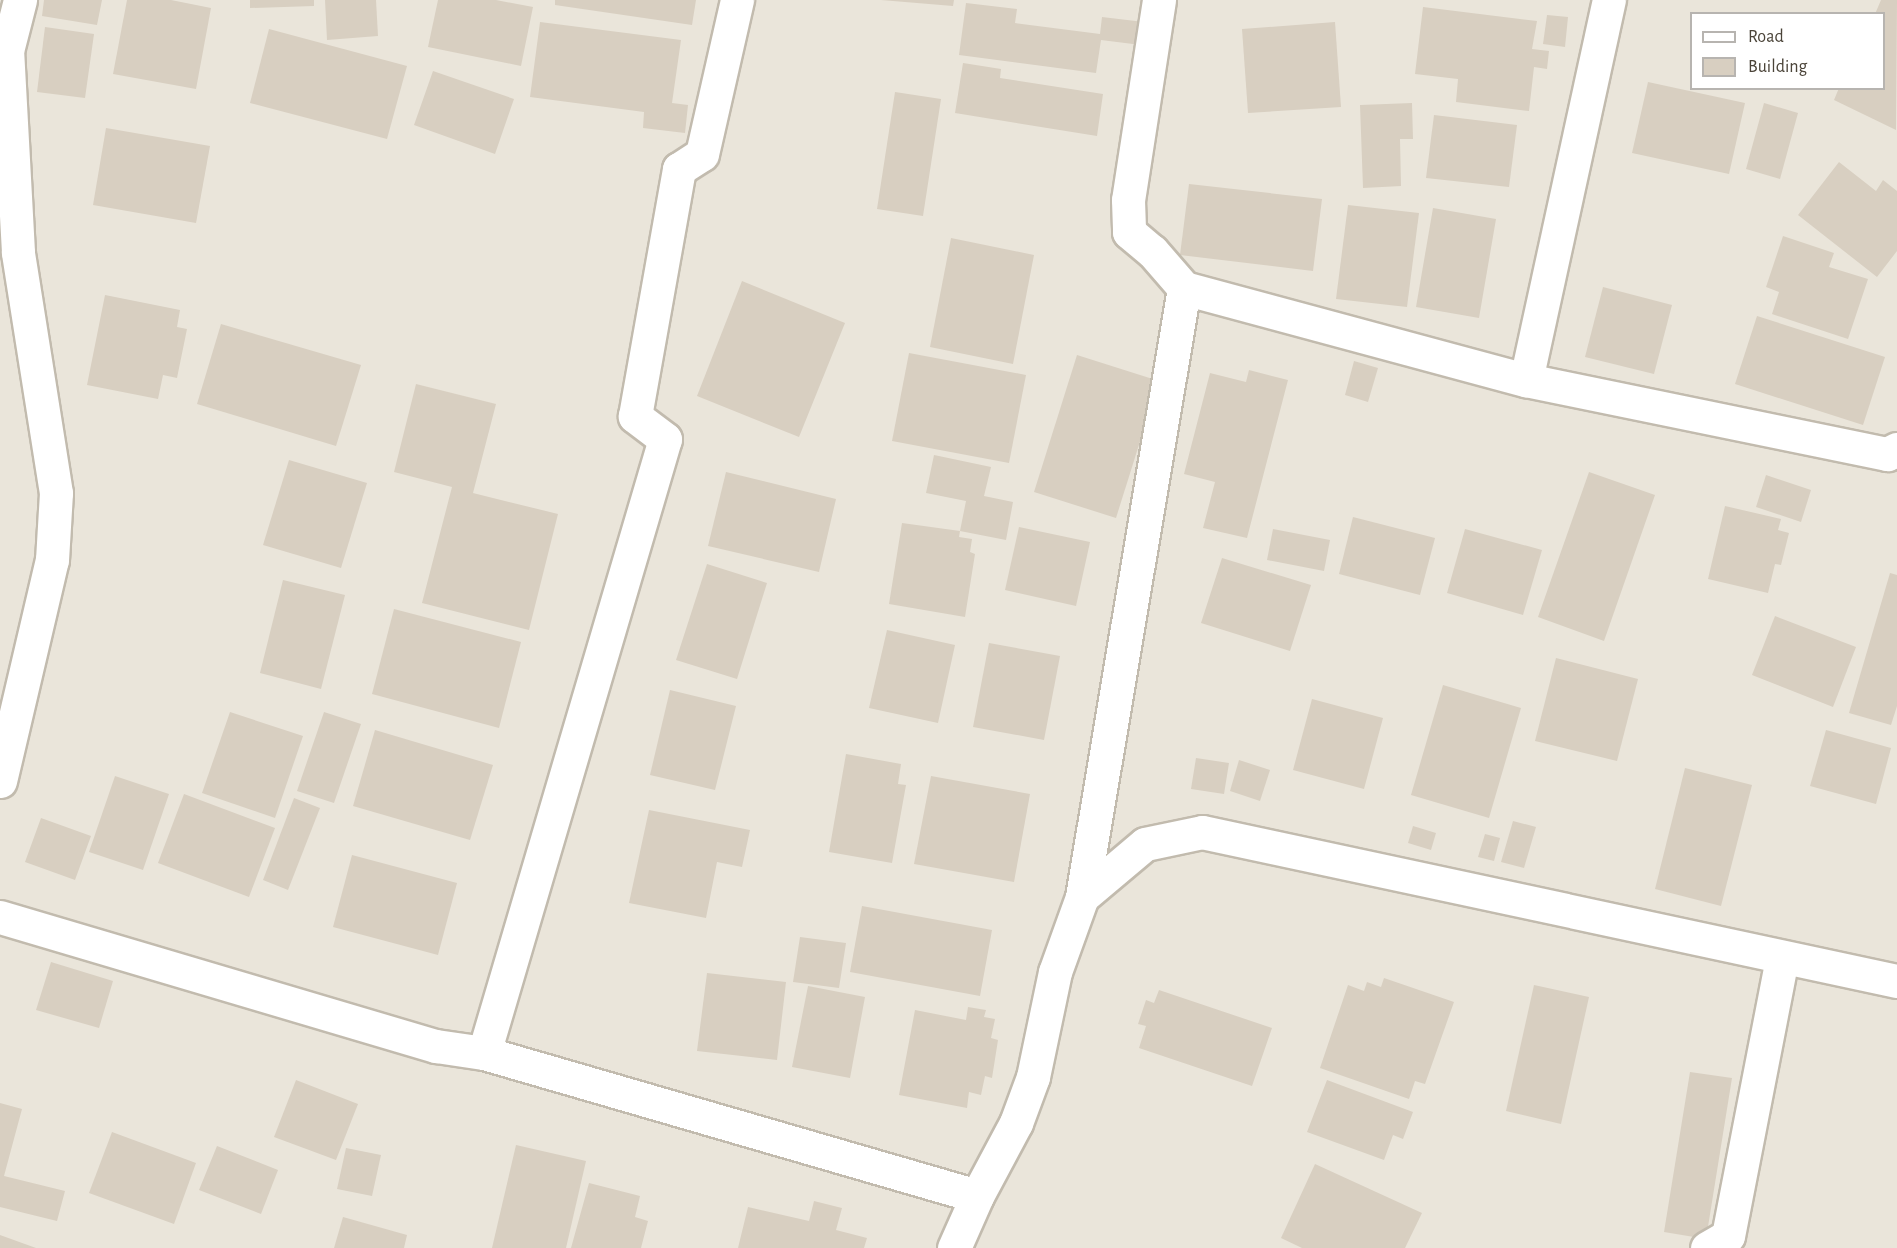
<!DOCTYPE html>
<html>
<head>
<meta charset="utf-8">
<style>
  body { margin:0 }
  #map { position:relative; width:1897px; height:1248px; overflow:hidden; background:#f6f3ec; font-family:"Alegreya Sans",sans-serif }
  div>[style] { position:absolute }
  [style*='--x'] { left:calc(var(--x)*1px); top:calc(var(--y)*1px); width:calc(var(--w)*1px); rotate:calc(var(--a)*1deg) }
  .residential>* { inset:0; background:#eae5da }
  .building>* { inset:0; background:#d8cfc1 }
  .roads { filter:drop-shadow(2px 0 #c2bbae) drop-shadow(-2px 0 #c2bbae) drop-shadow(0 2px #c2bbae) drop-shadow(0 -2px #c2bbae) }
  .minor>* { height:33px; margin:-16.5px; padding:0 16.5px; transform-origin:16.5px; border-radius:16.5px; background:#fff }
  span { translate:-50% -50%; white-space:nowrap; text-align:center; line-height:1.15; -webkit-text-stroke:4.5px #fff; paint-order:stroke }
  .legend { position:absolute; left:1690px; top:12px; width:195px; height:78px; box-sizing:border-box; background:#fff; border:2px solid #b7b4b0; margin:0; padding:8px 10px; list-style:none; font-size:18px; color:#4b4439 }
  .legend li { display:flex; align-items:center; gap:12px; height:30px }
  .legend b { width:30px; border:2px solid #b7b4b0 }
</style>
</head>
<body>
<div id="map">
  <div class="residential">
    <div style="clip-path:polygon(evenodd,0 0,1897px 0,1897px 1248px,0 1248px,0 0,1692px 14px,1884px 14px,1884px 88px,1692px 88px,1692px 14px)"></div>
  </div>
  <div class="building">
    <div style="clip-path:polygon(44px 0,102px 0,97px 25px,42px 16px)"></div>
    <div style="clip-path:polygon(127px 0,171px 0,211px 8px,196px 89px,113px 74px)"></div>
    <div style="clip-path:polygon(250px 0,314px 0,314px 6px,250px 8px)"></div>
    <div style="clip-path:polygon(325px 0,376px 0,378px 36px,327px 40px)"></div>
    <div style="clip-path:polygon(438px 0,496px 0,533px 7px,521px 66px,428px 47px)"></div>
    <div style="clip-path:polygon(555px 0,696px 0,692px 25px,555px 5px)"></div>
    <div style="clip-path:polygon(881px 0,954px 0,953px 6px)"></div>
    <div style="clip-path:polygon(1881px 0,1897px 0,1896px 130px,1834px 100px,1839px 88px,1884px 88px,1884px 14px,1875px 14px)"></div>
    <div style="clip-path:polygon(966px 3px,1017px 9px,1015px 23px,1100px 34px,1102px 17px,1144px 22px,1141px 45px,1101px 40px,1096px 73px,959px 55px)"></div>
    <div style="clip-path:polygon(1423px 7px,1537px 21px,1532px 49px,1549px 51px,1547px 69px,1534px 67px,1529px 111px,1456px 102px,1458px 79px,1415px 74px)"></div>
    <div style="clip-path:polygon(1547px 15px,1568px 17px,1565px 47px,1543px 44px)"></div>
    <div style="clip-path:polygon(540px 22px,681px 40px,672px 103px,688px 105px,685px 133px,643px 128px,644px 112px,530px 97px)"></div>
    <div style="clip-path:polygon(1335px 22px,1341px 107px,1248px 113px,1242px 29px)"></div>
    <div style="clip-path:polygon(45px 27px,94px 34px,85px 98px,37px 92px)"></div>
    <div style="clip-path:polygon(269px 29px,407px 66px,387px 139px,250px 103px)"></div>
    <div style="clip-path:polygon(963px 63px,1001px 69px,1000px 78px,1103px 94px,1097px 136px,955px 113px)"></div>
    <div style="clip-path:polygon(433px 71px,514px 99px,495px 154px,414px 125px)"></div>
    <div style="clip-path:polygon(1648px 82px,1745px 103px,1729px 174px,1632px 153px)"></div>
    <div style="clip-path:polygon(895px 92px,941px 99px,923px 216px,877px 209px)"></div>
    <div style="clip-path:polygon(1412px 103px,1413px 139px,1400px 139px,1401px 186px,1363px 188px,1360px 105px)"></div>
    <div style="clip-path:polygon(1764px 103px,1798px 113px,1780px 179px,1746px 169px)"></div>
    <div style="clip-path:polygon(1434px 115px,1517px 125px,1509px 187px,1426px 178px)"></div>
    <div style="clip-path:polygon(106px 128px,210px 146px,196px 223px,93px 205px)"></div>
    <div style="clip-path:polygon(1839px 162px,1876px 191px,1883px 180px,1897px 191px,1897px 251px,1877px 277px,1798px 215px)"></div>
    <div style="clip-path:polygon(1189px 184px,1322px 199px,1313px 271px,1180px 255px)"></div>
    <div style="clip-path:polygon(1348px 205px,1419px 213px,1407px 307px,1336px 299px)"></div>
    <div style="clip-path:polygon(1433px 208px,1496px 219px,1479px 318px,1416px 307px)"></div>
    <div style="clip-path:polygon(1783px 236px,1834px 253px,1829px 267px,1868px 279px,1848px 339px,1772px 314px,1779px 292px,1766px 287px)"></div>
    <div style="clip-path:polygon(951px 238px,1034px 255px,1013px 364px,930px 347px)"></div>
    <div style="clip-path:polygon(742px 281px,845px 323px,799px 437px,697px 396px)"></div>
    <div style="clip-path:polygon(1603px 287px,1672px 305px,1654px 374px,1585px 357px)"></div>
    <div style="clip-path:polygon(105px 295px,180px 310px,177px 327px,187px 329px,177px 378px,163px 375px,158px 399px,87px 385px)"></div>
    <div style="clip-path:polygon(1757px 316px,1885px 357px,1863px 425px,1735px 384px)"></div>
    <div style="clip-path:polygon(221px 324px,361px 365px,336px 446px,197px 404px)"></div>
    <div style="clip-path:polygon(909px 353px,1026px 375px,1009px 463px,892px 441px)"></div>
    <div style="clip-path:polygon(1077px 355px,1159px 381px,1116px 518px,1034px 492px)"></div>
    <div style="clip-path:polygon(1354px 361px,1378px 368px,1368px 402px,1345px 395px)"></div>
    <div style="clip-path:polygon(1249px 370px,1288px 380px,1247px 538px,1203px 528px,1215px 482px,1184px 474px,1210px 373px,1246px 382px)"></div>
    <div style="clip-path:polygon(416px 384px,496px 404px,473px 493px,558px 514px,529px 630px,422px 603px,452px 487px,394px 472px)"></div>
    <div style="clip-path:polygon(934px 455px,991px 467px,984px 496px,1013px 502px,1006px 540px,960px 531px,966px 501px,926px 493px)"></div>
    <div style="clip-path:polygon(289px 460px,367px 483px,341px 568px,263px 545px)"></div>
    <div style="clip-path:polygon(726px 472px,836px 499px,819px 572px,708px 546px)"></div>
    <div style="clip-path:polygon(1589px 472px,1655px 495px,1604px 641px,1538px 617px)"></div>
    <div style="clip-path:polygon(1766px 475px,1811px 490px,1801px 522px,1756px 507px)"></div>
    <div style="clip-path:polygon(1725px 506px,1781px 519px,1778px 530px,1789px 533px,1781px 565px,1775px 564px,1768px 593px,1708px 579px)"></div>
    <div style="clip-path:polygon(1353px 517px,1435px 538px,1420px 595px,1339px 574px)"></div>
    <div style="clip-path:polygon(902px 523px,960px 531px,959px 537px,972px 539px,970px 552px,975px 554px,965px 617px,889px 604px)"></div>
    <div style="clip-path:polygon(1019px 527px,1090px 542px,1076px 606px,1005px 590px)"></div>
    <div style="clip-path:polygon(1273px 529px,1330px 540px,1324px 571px,1267px 560px)"></div>
    <div style="clip-path:polygon(1465px 529px,1542px 550px,1523px 615px,1447px 593px)"></div>
    <div style="clip-path:polygon(1222px 558px,1311px 585px,1290px 651px,1201px 623px)"></div>
    <div style="clip-path:polygon(707px 564px,767px 583px,737px 679px,676px 660px)"></div>
    <div style="clip-path:polygon(1890px 573px,1897px 575px,1897px 706px,1891px 725px,1849px 713px)"></div>
    <div style="clip-path:polygon(283px 580px,345px 595px,321px 689px,260px 673px)"></div>
    <div style="clip-path:polygon(394px 609px,521px 642px,499px 728px,372px 694px)"></div>
    <div style="clip-path:polygon(1775px 616px,1856px 647px,1833px 707px,1752px 675px)"></div>
    <div style="clip-path:polygon(887px 630px,955px 645px,938px 723px,869px 708px)"></div>
    <div style="clip-path:polygon(989px 643px,1060px 656px,1044px 740px,973px 727px)"></div>
    <div style="clip-path:polygon(1556px 658px,1638px 679px,1617px 761px,1535px 741px)"></div>
    <div style="clip-path:polygon(1443px 685px,1521px 708px,1489px 818px,1411px 795px)"></div>
    <div style="clip-path:polygon(670px 690px,736px 706px,715px 790px,650px 775px)"></div>
    <div style="clip-path:polygon(1312px 699px,1383px 718px,1364px 789px,1293px 770px)"></div>
    <div style="clip-path:polygon(230px 712px,303px 736px,275px 818px,202px 793px)"></div>
    <div style="clip-path:polygon(324px 712px,361px 724px,334px 803px,297px 791px)"></div>
    <div style="clip-path:polygon(375px 730px,493px 765px,470px 840px,353px 806px)"></div>
    <div style="clip-path:polygon(1826px 730px,1891px 748px,1876px 804px,1810px 786px)"></div>
    <div style="clip-path:polygon(846px 754px,901px 764px,898px 784px,906px 785px,892px 863px,829px 852px)"></div>
    <div style="clip-path:polygon(1196px 758px,1229px 763px,1224px 794px,1191px 789px)"></div>
    <div style="clip-path:polygon(1239px 760px,1270px 770px,1260px 801px,1230px 791px)"></div>
    <div style="clip-path:polygon(1685px 768px,1752px 785px,1721px 906px,1655px 889px)"></div>
    <div style="clip-path:polygon(115px 776px,169px 794px,143px 870px,89px 852px)"></div>
    <div style="clip-path:polygon(931px 776px,1030px 794px,1014px 882px,914px 864px)"></div>
    <div style="clip-path:polygon(184px 794px,275px 828px,249px 897px,158px 863px)"></div>
    <div style="clip-path:polygon(294px 798px,320px 808px,288px 890px,263px 880px)"></div>
    <div style="clip-path:polygon(649px 810px,750px 830px,742px 867px,717px 862px,706px 918px,629px 903px)"></div>
    <div style="clip-path:polygon(41px 818px,91px 836px,75px 880px,25px 862px)"></div>
    <div style="clip-path:polygon(1513px 821px,1536px 827px,1524px 868px,1501px 862px)"></div>
    <div style="clip-path:polygon(1413px 826px,1436px 833px,1431px 850px,1408px 843px)"></div>
    <div style="clip-path:polygon(1485px 834px,1500px 838px,1494px 861px,1478px 857px)"></div>
    <div style="clip-path:polygon(352px 855px,457px 883px,438px 955px,333px 927px)"></div>
    <div style="clip-path:polygon(862px 906px,992px 930px,980px 996px,850px 972px)"></div>
    <div style="clip-path:polygon(800px 937px,846px 943px,839px 988px,793px 982px)"></div>
    <div style="clip-path:polygon(51px 962px,113px 981px,99px 1028px,36px 1010px)"></div>
    <div style="clip-path:polygon(707px 973px,786px 982px,777px 1060px,697px 1051px)"></div>
    <div style="clip-path:polygon(1384px 978px,1454px 1002px,1425px 1084px,1415px 1081px,1409px 1099px,1320px 1068px,1348px 985px,1364px 991px,1367px 982px,1381px 987px)"></div>
    <div style="clip-path:polygon(1534px 985px,1589px 997px,1561px 1124px,1506px 1111px)"></div>
    <div style="clip-path:polygon(808px 986px,865px 997px,850px 1078px,792px 1067px)"></div>
    <div style="clip-path:polygon(1159px 990px,1272px 1028px,1252px 1086px,1139px 1048px,1146px 1026px,1138px 1024px,1146px 1000px,1154px 1003px)"></div>
    <div style="clip-path:polygon(968px 1007px,986px 1010px,984px 1017px,995px 1019px,991px 1038px,998px 1040px,992px 1078px,985px 1076px,981px 1095px,969px 1092px,967px 1108px,899px 1095px,915px 1010px,966px 1020px)"></div>
    <div style="clip-path:polygon(1690px 1072px,1732px 1078px,1706px 1239px,1664px 1232px)"></div>
    <div style="clip-path:polygon(296px 1080px,358px 1104px,336px 1160px,274px 1137px)"></div>
    <div style="clip-path:polygon(1327px 1080px,1413px 1112px,1403px 1139px,1393px 1135px,1384px 1160px,1307px 1132px)"></div>
    <div style="clip-path:polygon(0 1103px,22px 1109px,4px 1176px,65px 1191px,57px 1221px,0 1207px)"></div>
    <div style="clip-path:polygon(112px 1132px,196px 1163px,174px 1224px,89px 1193px)"></div>
    <div style="clip-path:polygon(516px 1145px,586px 1161px,566px 1248px,492px 1248px)"></div>
    <div style="clip-path:polygon(217px 1146px,278px 1170px,261px 1214px,199px 1190px)"></div>
    <div style="clip-path:polygon(346px 1148px,381px 1155px,372px 1196px,337px 1189px)"></div>
    <div style="clip-path:polygon(1315px 1164px,1422px 1213px,1405px 1248px,1302px 1248px,1281px 1238px)"></div>
    <div style="clip-path:polygon(589px 1183px,640px 1196px,635px 1217px,648px 1221px,641px 1248px,571px 1248px)"></div>
    <div style="clip-path:polygon(814px 1201px,842px 1208px,836px 1230px,867px 1238px,864px 1248px,738px 1248px,748px 1207px,809px 1221px)"></div>
    <div style="clip-path:polygon(343px 1217px,407px 1235px,404px 1248px,334px 1248px)"></div>
    <div style="clip-path:polygon(0 1235px,36px 1248px,0 1248px)"></div>
  </div>
  <div class="roads">
    <div class="minor">
      <div style="--x:1159;--y:0;--w:202;--a:98.8"></div>
      <div style="--x:1128;--y:200;--w:32;--a:88"></div>
      <div style="--x:1129;--y:232;--w:30;--a:40"></div>
      <div style="--x:1152;--y:251;--w:49;--a:49.1"></div>
      <div style="--x:1184;--y:288;--w:354;--a:15.1"></div>
      <div style="--x:1526;--y:380;--w:369;--a:11.6"></div>
      <div style="--x:1887;--y:454;--w:11;--a:-27"></div>
      <div style="--x:1526;--y:380;--w:389;--a:-77.7"></div>
      <div style="--x:0;--y:781;--w:227;--a:-76.8"></div>
      <div style="--x:52;--y:560;--w:67;--a:-86.6"></div>
      <div style="--x:56;--y:493;--w:244;--a:-99"></div>
      <div style="--x:18;--y:252;--w:201;--a:-93.1"></div>
      <div style="--x:7;--y:51;--w:53;--a:-75.7"></div>
      <div style="--x:1082;--y:897;--w:82;--a:-40.1"></div>
      <div style="--x:1145;--y:844;--w:58;--a:-11.9"></div>
      <div style="--x:1202;--y:832;--w:711;--a:12.1"></div>
      <div style="--x:0;--y:917;--w:455;--a:16.5"></div>
      <div style="--x:436;--y:1046;--w:49;--a:8.3"></div>
      <div style="--x:484;--y:1053;--w:513;--a:16.18"></div>
      <div style="--x:484;--y:1053;--w:640;--a:-73.58"></div>
      <div style="--x:665;--y:439;--w:38;--a:-143"></div>
      <div style="--x:635;--y:416;--w:251;--a:-79.9"></div>
      <div style="--x:679;--y:169;--w:27;--a:-33"></div>
      <div style="--x:702;--y:154;--w:158;--a:-77.2"></div>
      <div style="--x:954;--y:1248;--w:57;--a:-66.1"></div>
      <div style="--x:977;--y:1196;--w:83;--a:-61.9"></div>
      <div style="--x:1016;--y:1123;--w:49;--a:-69.7"></div>
      <div style="--x:1033;--y:1077;--w:107;--a:-78.2"></div>
      <div style="--x:1055;--y:972;--w:80;--a:-70.2"></div>
      <div style="--x:1082;--y:897;--w:617;--a:-80.49"></div>
      <div style="--x:1707;--y:1248;--w:24;--a:-30"></div>
      <div style="--x:1728;--y:1236;--w:284;--a:-79"></div>
    </div>
  </div>
  <ul class="legend">
  <li><b style="height:8px;background:#fff"></b>Road</li>
  <li><b style="height:16px;background:#d8cfc1"></b>Building</li>
  </ul>
</div>
</body>
</html>
